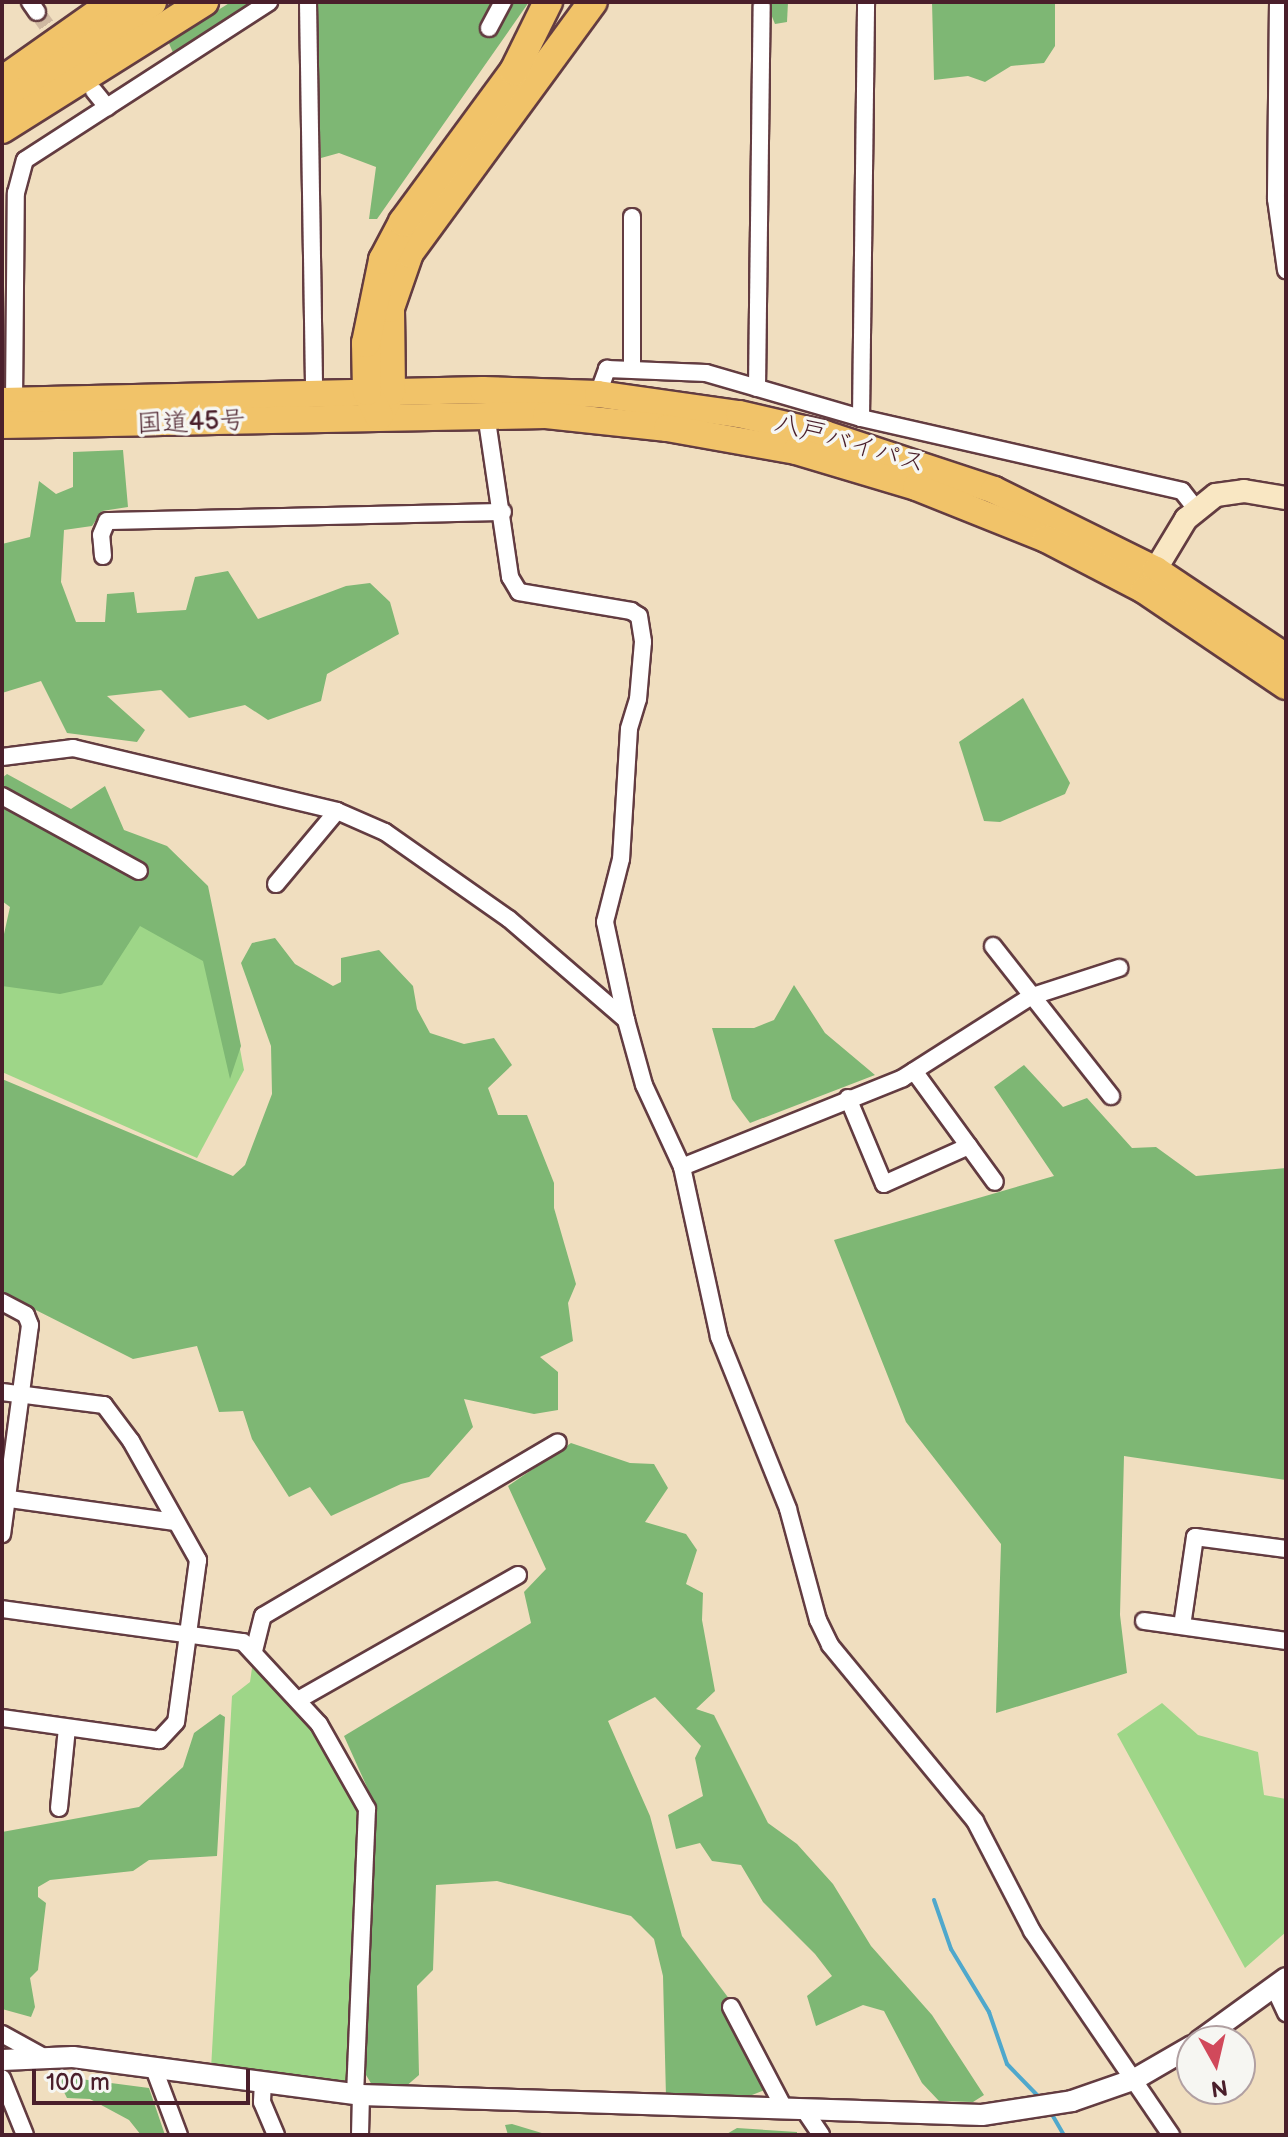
<!DOCTYPE html>
<html>
<head>
<meta charset="utf-8">
<style>
  body { margin:0 }
  #map { position:relative; width:1288px; height:2137px; overflow:hidden; background:#f0debf; font-family:"Balsamiq Sans","Klee One",sans-serif }
  div>[style] { position:absolute }
  [style*='--x'] { left:calc(var(--x)*1px); top:calc(var(--y)*1px); width:calc(var(--w)*1px); rotate:calc(var(--a)*1deg) }
  .green>* { inset:0; background:#9ed688 }
  .forest>* { inset:0; background:#7eb774 }
  .stream>* { height:4px; margin:-2px; padding:0 2px; transform-origin:2px; border-radius:2px; background:#4fa8cc }
  .minor-tunnel>* { height:16px; margin-top:-8px; transform-origin:0; background:repeating-linear-gradient(90deg,#cfb8a1 0 16px,transparent 0 24px) }
  .roads { filter:drop-shadow(2px 0 #633c41) drop-shadow(-2px 0 #633c41) drop-shadow(0 2px #633c41) drop-shadow(0 -2px #633c41) }
  .minor>* { height:16px; margin:-8px; padding:0 8px; transform-origin:8px; border-radius:8px; background:#fff }
  .tertiary>* { height:20px; margin:-10px; padding:0 10px; transform-origin:10px; border-radius:10px; background:#fff }
  .secondary>* { height:22px; margin:-11px; padding:0 11px; transform-origin:11px; border-radius:11px; background:#f9e7c3 }
  .trunk>* { height:26px; margin:-13px; padding:0 13px; transform-origin:13px; border-radius:13px; background:#f1c369 }
  .motorway>* { height:28px; margin:-14px; padding:0 14px; transform-origin:14px; border-radius:14px; background:#f1c369 }
  span { translate:-50% -50%; white-space:nowrap; text-align:center; line-height:1.15; -webkit-text-stroke:7px #f6f6f2; paint-order:stroke }
  .street-label { font-size:26px; color:#4a1f2b }
  .frame { position:absolute; inset:0; border:4px solid #4a1f2b; pointer-events:none }
  .north { position:absolute; left:1176px; top:2025px; width:80px; height:80px; box-sizing:border-box; background:#f6f6f2; border:2px solid #b1a0a2; border-radius:50%; rotate:172deg; font-size:22px; font-weight:700; line-height:32px; text-align:center; color:#4a1f2b }
  .north::after { content:''; display:block; margin:auto; width:28px; height:36px; background:#d1495b; clip-path:polygon(50% 0,100% 100%,50% 72%,0 100%) }
  .scale { position:absolute; left:32px; top:2069px; width:218px; height:36px; box-sizing:border-box; border:4px solid #4a1f2b; border-top:0; padding-left:10px; font-size:24px; line-height:28px; white-space:nowrap; color:#4a1f2b; -webkit-text-stroke:6px #f6f6f2; paint-order:stroke }
</style>
</head>
<body>
<div id="map">
  <div class="green">
    <div style="clip-path:polygon(119px 879px,212px 935px,230px 997px,244px 1070px,197px 1158px,2px 1072px,2px 975px)"></div>
    <div style="clip-path:polygon(253px 1661px,313px 1728px,359px 1814px,347px 2083px,211px 2069px,232px 1696px,250px 1682px)"></div>
    <div style="clip-path:polygon(1162px 1703px,1198px 1735px,1258px 1752px,1264px 1795px,1286px 1799px,1286px 1932px,1245px 1968px,1117px 1734px)"></div>
  </div>
  <div class="forest">
    <div style="clip-path:polygon(231px 2px,256px 2px,174px 55px,168px 41px)"></div>
    <div style="clip-path:polygon(315px 2px,529px 2px,377px 219px,369px 219px,376px 167px,339px 153px,321px 158px)"></div>
    <div style="clip-path:polygon(766px 2px,788px 2px,787px 22px,775px 24px)"></div>
    <div style="clip-path:polygon(932px 2px,1055px 2px,1055px 46px,1044px 63px,1011px 66px,985px 82px,968px 76px,934px 80px)"></div>
    <div style="clip-path:polygon(123px 450px,128px 507px,102px 511px,92px 526px,64px 530px,61px 582px,76px 622px,105px 622px,107px 594px,134px 592px,137px 613px,186px 610px,195px 577px,228px 571px,258px 619px,346px 586px,370px 583px,390px 602px,399px 634px,327px 674px,321px 701px,268px 720px,245px 705px,189px 718px,161px 690px,107px 696px,145px 730px,137px 742px,67px 733px,41px 681px,2px 693px,2px 544px,30px 537px,39px 481px,56px 494px,73px 487px,73px 452px)"></div>
    <div style="clip-path:polygon(1023px 698px,1070px 783px,1065px 794px,1000px 822px,984px 821px,959px 742px)"></div>
    <div style="clip-path:polygon(7px 774px,71px 809px,105px 786px,124px 830px,167px 846px,208px 886px,241px 1046px,230px 1079px,203px 961px,140px 926px,102px 985px,60px 994px,2px 986px,2px 943px,10px 907px,2px 901px,2px 778px)"></div>
    <div style="clip-path:polygon(275px 938px,295px 964px,333px 986px,341px 982px,341px 958px,379px 950px,413px 986px,417px 1009px,430px 1033px,464px 1044px,494px 1038px,512px 1065px,488px 1088px,498px 1115px,527px 1115px,554px 1183px,554px 1208px,576px 1284px,568px 1303px,573px 1341px,540px 1357px,558px 1372px,558px 1410px,534px 1414px,464px 1399px,473px 1427px,429px 1477px,401px 1484px,331px 1516px,310px 1487px,289px 1497px,252px 1439px,243px 1411px,219px 1412px,197px 1346px,133px 1359px,2px 1293px,2px 1079px,233px 1176px,245px 1165px,272px 1094px,271px 1046px,241px 963px,252px 943px)"></div>
    <div style="clip-path:polygon(794px 985px,825px 1033px,875px 1075px,750px 1123px,732px 1099px,712px 1028px,754px 1028px,774px 1020px)"></div>
    <div style="clip-path:polygon(1024px 1065px,1063px 1107px,1087px 1098px,1132px 1148px,1156px 1147px,1196px 1176px,1286px 1168px,1286px 1480px,1124px 1456px,1120px 1615px,1127px 1673px,996px 1713px,1001px 1544px,906px 1422px,834px 1240px,1054px 1176px,994px 1087px)"></div>
    <div style="clip-path:polygon(571px 1443px,630px 1463px,654px 1464px,668px 1488px,645px 1522px,686px 1534px,697px 1550px,686px 1584px,703px 1593px,702px 1620px,715px 1691px,696px 1709px,714px 1715px,768px 1823px,797px 1844px,833px 1884px,871px 1946px,932px 2015px,984px 2095px,973px 2102px,939px 2101px,922px 2083px,884px 2011px,863px 2005px,816px 2026px,807px 1996px,832px 1976px,815px 1954px,763px 1902px,741px 1865px,712px 1861px,700px 1843px,676px 1849px,668px 1815px,703px 1796px,695px 1758px,701px 1746px,655px 1697px,608px 1721px,650px 1816px,682px 1936px,745px 2020px,777px 2085px,752px 2095px,666px 2097px,663px 1976px,654px 1939px,631px 1916px,497px 1881px,436px 1885px,433px 1970px,417px 1986px,419px 2075px,404px 2088px,372px 2085px,366px 2075px,365px 2055px,376px 1807px,344px 1736px,531px 1623px,524px 1592px,546px 1569px,508px 1486px)"></div>
    <div style="clip-path:polygon(220px 1714px,225px 1717px,217px 1856px,149px 1860px,133px 1871px,50px 1880px,38px 1887px,38px 1897px,46px 1903px,38px 1970px,30px 1978px,35px 2007px,31px 2017px,2px 2009px,2px 1832px,139px 1807px,183px 1767px,194px 1733px)"></div>
    <div style="clip-path:polygon(65px 2077px,149px 2088px,165px 2135px,141px 2135px,129px 2120px,90px 2099px,67px 2098px,59px 2082px)"></div>
    <div style="clip-path:polygon(512px 2124px,545px 2134px,545px 2135px,508px 2135px,505px 2125px)"></div>
    <div style="clip-path:polygon(737px 2128px,797px 2132px,797px 2135px,725px 2135px)"></div>
  </div>
  <div class="stream">
    <div style="--x:934;--y:1900;--w:52;--a:70.9"></div>
    <div style="--x:951;--y:1949;--w:74;--a:58.9"></div>
    <div style="--x:989;--y:2012;--w:55;--a:70.9"></div>
    <div style="--x:1007;--y:2064;--w:47;--a:45.9"></div>
    <div style="--x:1050;--y:2111;--w:28;--a:60"></div>
  </div>
  <div class="minor-tunnel">
    <div style="--x:37;--y:12;--w:44;--a:54.2"></div>
  </div>
  <div class="roads">
    <div class="minor">
      <div style="--x:30;--y:2;--w:12;--a:55"></div>
      <div style="--x:308;--y:2;--w:391;--a:89.1"></div>
      <div style="--x:1278;--y:2;--w:197;--a:90.6"></div>
      <div style="--x:1276;--y:199;--w:72;--a:82"></div>
      <div style="--x:489;--y:28;--w:30;--a:-62"></div>
      <div style="--x:94;--y:91;--w:21;--a:51"></div>
      <div style="--x:632;--y:368;--w:151;--a:-90"></div>
      <div style="--x:757;--y:388;--w:382;--a:-89.3"></div>
      <div style="--x:598;--y:394;--w:27;--a:-70"></div>
      <div style="--x:607;--y:369;--w:99;--a:2.3"></div>
      <div style="--x:706;--y:373;--w:161;--a:16.2"></div>
      <div style="--x:861;--y:418;--w:329;--a:12.8"></div>
      <div style="--x:1182;--y:491;--w:23;--a:52"></div>
      <div style="--x:14;--y:402;--w:209;--a:-89.5"></div>
      <div style="--x:16;--y:193;--w:34;--a:-75"></div>
      <div style="--x:25;--y:160;--w:291;--a:-32.9"></div>
      <div style="--x:486;--y:414;--w:165;--a:81.6"></div>
      <div style="--x:510;--y:577;--w:17;--a:59"></div>
      <div style="--x:519;--y:592;--w:114;--a:9.6"></div>
      <div style="--x:631;--y:611;--w:9;--a:32"></div>
      <div style="--x:639;--y:616;--w:26;--a:81"></div>
      <div style="--x:643;--y:642;--w:57;--a:95"></div>
      <div style="--x:638;--y:699;--w:31;--a:107"></div>
      <div style="--x:629;--y:729;--w:130;--a:93.5"></div>
      <div style="--x:621;--y:859;--w:65;--a:104.3"></div>
      <div style="--x:605;--y:922;--w:100;--a:77.9"></div>
      <div style="--x:861;--y:418;--w:416;--a:-89.3"></div>
      <div style="--x:103;--y:556;--w:21;--a:-95"></div>
      <div style="--x:101;--y:535;--w:15;--a:-67"></div>
      <div style="--x:107;--y:521;--w:396;--a:-1.3"></div>
      <div style="--x:2;--y:757;--w:72;--a:-7.2"></div>
      <div style="--x:73;--y:748;--w:271;--a:13.4"></div>
      <div style="--x:337;--y:811;--w:52;--a:23.6"></div>
      <div style="--x:385;--y:832;--w:151;--a:35.1"></div>
      <div style="--x:509;--y:919;--w:155;--a:40.8"></div>
      <div style="--x:626;--y:1020;--w:67;--a:74.5"></div>
      <div style="--x:644;--y:1085;--w:90;--a:65.1"></div>
      <div style="--x:682;--y:1167;--w:174;--a:77.7"></div>
      <div style="--x:719;--y:1337;--w:185;--a:68.1"></div>
      <div style="--x:788;--y:1509;--w:115;--a:74.9"></div>
      <div style="--x:818;--y:1620;--w:28;--a:64"></div>
      <div style="--x:830;--y:1645;--w:228;--a:50.5"></div>
      <div style="--x:975;--y:1821;--w:124;--a:62.6"></div>
      <div style="--x:1032;--y:1931;--w:247;--a:55.7"></div>
      <div style="--x:2;--y:796;--w:156;--a:28.7"></div>
      <div style="--x:276;--y:884;--w:95;--a:-50.1"></div>
      <div style="--x:993;--y:946;--w:191;--a:51.8"></div>
      <div style="--x:914;--y:1071;--w:137;--a:53.9"></div>
      <div style="--x:848;--y:1098;--w:93;--a:67.3"></div>
      <div style="--x:884;--y:1184;--w:93;--a:-24.1"></div>
      <div style="--x:682;--y:1167;--w:238;--a:-21.9"></div>
      <div style="--x:903;--y:1078;--w:151;--a:-32.5"></div>
      <div style="--x:1030;--y:997;--w:94;--a:-18"></div>
      <div style="--x:2;--y:1302;--w:27;--a:28"></div>
      <div style="--x:26;--y:1315;--w:11;--a:68"></div>
      <div style="--x:30;--y:1325;--w:211;--a:97.6"></div>
      <div style="--x:2;--y:1392;--w:103;--a:7.3"></div>
      <div style="--x:104;--y:1405;--w:45;--a:53.1"></div>
      <div style="--x:131;--y:1441;--w:137;--a:60.6"></div>
      <div style="--x:198;--y:1560;--w:163;--a:97.7"></div>
      <div style="--x:176;--y:1722;--w:25;--a:133"></div>
      <div style="--x:159;--y:1740;--w:159;--a:-172"></div>
      <div style="--x:2;--y:1498;--w:174;--a:7.9"></div>
      <div style="--x:2;--y:1609;--w:243;--a:7.8"></div>
      <div style="--x:243;--y:1642;--w:112;--a:47.2"></div>
      <div style="--x:319;--y:1724;--w:98;--a:60.5"></div>
      <div style="--x:367;--y:1809;--w:286;--a:92.4"></div>
      <div style="--x:1144;--y:1621;--w:143;--a:8"></div>
      <div style="--x:1182;--y:1626;--w:90;--a:-81.7"></div>
      <div style="--x:1195;--y:1537;--w:92;--a:7.5"></div>
      <div style="--x:254;--y:1651;--w:36;--a:-76"></div>
      <div style="--x:263;--y:1616;--w:342;--a:-30.5"></div>
      <div style="--x:298;--y:1700;--w:253;--a:-29.6"></div>
      <div style="--x:59;--y:1808;--w:80;--a:-84.3"></div>
      <div style="--x:1274;--y:1987;--w:29;--a:65"></div>
      <div style="--x:731;--y:2007;--w:116;--a:62.3"></div>
      <div style="--x:2;--y:2034;--w:43;--a:28.9"></div>
      <div style="--x:153;--y:2066;--w:74;--a:69.4"></div>
      <div style="--x:2;--y:2078;--w:61;--a:68"></div>
      <div style="--x:263;--y:2082;--w:20;--a:93"></div>
      <div style="--x:262;--y:2102;--w:36;--a:67"></div>
      <div style="--x:805;--y:2111;--w:29;--a:56"></div>
      <div style="--x:360;--y:2135;--w:40;--a:-88.6"></div>
    </div>
    <div class="tertiary">
      <div style="--x:1199;--y:2041;--w:107;--a:-35.9"></div>
      <div style="--x:2;--y:2060;--w:71;--a:-2.4"></div>
      <div style="--x:73;--y:2057;--w:290;--a:7.5"></div>
      <div style="--x:361;--y:2095;--w:621;--a:1.84"></div>
      <div style="--x:982;--y:2115;--w:91;--a:-8.8"></div>
      <div style="--x:1072;--y:2101;--w:67;--a:-19.2"></div>
      <div style="--x:1135;--y:2079;--w:66;--a:-30.1"></div>
    </div>
    <div class="secondary">
      <div style="--x:1148;--y:582;--w:74;--a:-58.9"></div>
      <div style="--x:1186;--y:519;--w:38;--a:-39"></div>
      <div style="--x:1216;--y:495;--w:28;--a:-8"></div>
      <div style="--x:1244;--y:491;--w:43;--a:9.5"></div>
    </div>
    <div class="trunk">
      <div style="--x:2;--y:401;--w:481;--a:-1.3"></div>
      <div style="--x:483;--y:390;--w:115;--a:2"></div>
      <div style="--x:598;--y:394;--w:142;--a:8.1"></div>
      <div style="--x:739;--y:414;--w:88;--a:13.1"></div>
      <div style="--x:825;--y:434;--w:178;--a:18.3"></div>
      <div style="--x:994;--y:490;--w:181;--a:26.3"></div>
      <div style="--x:1156;--y:570;--w:156;--a:33.8"></div>
      <div style="--x:2;--y:425;--w:544;--a:-1.05"></div>
      <div style="--x:546;--y:415;--w:122;--a:6.1"></div>
      <div style="--x:667;--y:428;--w:131;--a:10.1"></div>
      <div style="--x:796;--y:451;--w:125;--a:16.7"></div>
      <div style="--x:916;--y:487;--w:140;--a:21.8"></div>
      <div style="--x:1046;--y:539;--w:110;--a:27.5"></div>
      <div style="--x:1144;--y:590;--w:171;--a:34.1"></div>
    </div>
    <div class="motorway">
      <div style="--x:2;--y:81;--w:137;--a:-35.2"></div>
      <div style="--x:9;--y:103;--w:175;--a:-35.2"></div>
      <div style="--x:2;--y:129;--w:239;--a:-32.2"></div>
      <div style="--x:379;--y:416;--w:28;--a:-64"></div>
      <div style="--x:391;--y:391;--w:83;--a:-90.7"></div>
      <div style="--x:390;--y:308;--w:58;--a:-70.9"></div>
      <div style="--x:409;--y:253;--w:311;--a:-53.8"></div>
      <div style="--x:379;--y:416;--w:28;--a:-116"></div>
      <div style="--x:367;--y:391;--w:48;--a:-91.2"></div>
      <div style="--x:366;--y:343;--w:85;--a:-78.4"></div>
      <div style="--x:383;--y:260;--w:43;--a:-62.2"></div>
      <div style="--x:403;--y:222;--w:187;--a:-53.7"></div>
      <div style="--x:514;--y:71;--w:77;--a:-63.8"></div>
    </div>
  </div>
  <div class="street-label">
    <span style="left:191px;top:423px;rotate:-2deg">国道45号</span>
    <span style="left:850px;top:444px;rotate:16deg">八戸バイパス</span>
  </div>
  <div class="frame"></div>
  <div class="north">N</div>
  <div class="scale">100 m</div>
</div>
</body>
</html>
